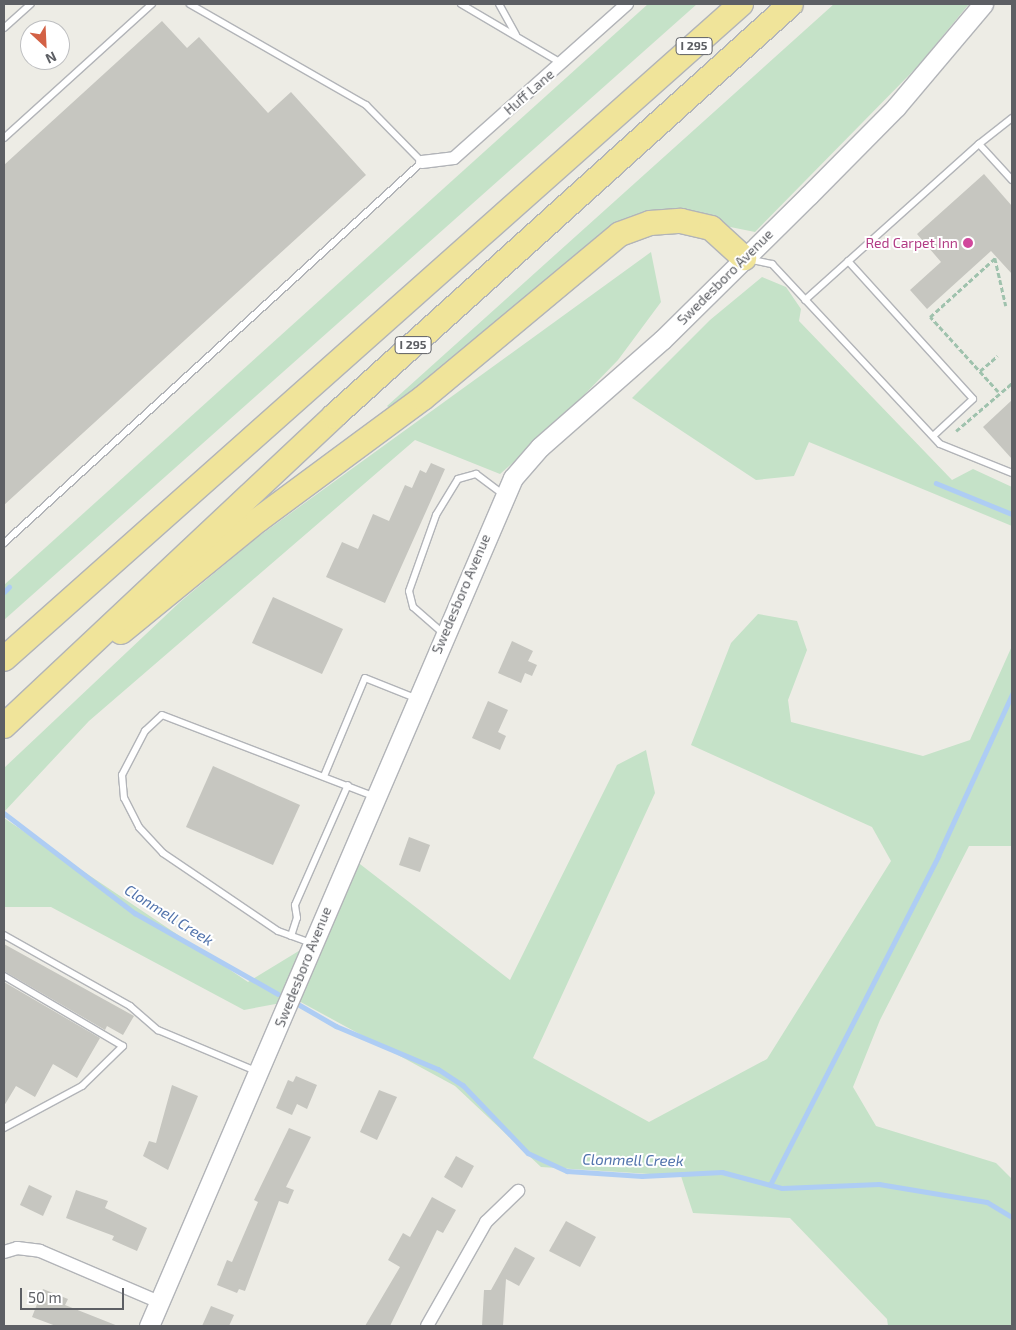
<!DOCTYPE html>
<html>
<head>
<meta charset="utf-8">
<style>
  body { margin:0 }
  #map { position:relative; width:1016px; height:1330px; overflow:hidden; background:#edece5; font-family:"Exo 2",sans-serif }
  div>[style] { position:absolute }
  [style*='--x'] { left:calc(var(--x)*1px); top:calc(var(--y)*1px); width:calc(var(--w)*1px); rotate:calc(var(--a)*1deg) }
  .green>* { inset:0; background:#c5e2c8 }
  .stream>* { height:4.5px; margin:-2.25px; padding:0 2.25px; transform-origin:2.25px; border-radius:2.25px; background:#aecdf4 }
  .building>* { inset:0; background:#c6c6c0 }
  .path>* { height:2.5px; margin-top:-1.25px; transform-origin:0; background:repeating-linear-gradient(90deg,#9fc2ad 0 5px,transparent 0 7.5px) }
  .roads { filter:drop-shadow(1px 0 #b2b4b8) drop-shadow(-1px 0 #b2b4b8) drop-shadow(0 1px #b2b4b8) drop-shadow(0 -1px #b2b4b8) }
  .lane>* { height:6px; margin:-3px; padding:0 3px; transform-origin:3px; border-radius:3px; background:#fff }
  .street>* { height:12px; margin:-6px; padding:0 6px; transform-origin:6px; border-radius:6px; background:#fff }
  .secondary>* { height:19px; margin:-9.5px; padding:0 9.5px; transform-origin:9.5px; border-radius:9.5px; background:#fff }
  .highway>* { height:24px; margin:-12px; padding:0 12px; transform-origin:12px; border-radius:12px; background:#f0e49a }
  .dots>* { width:14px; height:14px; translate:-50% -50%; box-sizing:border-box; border:2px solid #fff; border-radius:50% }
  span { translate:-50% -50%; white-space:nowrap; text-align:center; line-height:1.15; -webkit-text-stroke:4px #fff; paint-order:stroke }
  .shield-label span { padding:1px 4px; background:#fff; border:1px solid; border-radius:4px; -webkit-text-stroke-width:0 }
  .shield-label { font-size:12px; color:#5d5f64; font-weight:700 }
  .street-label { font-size:14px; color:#5d5f64 }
  .hotel-label { font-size:14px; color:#b23c85 }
  .right { translate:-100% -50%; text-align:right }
  .water-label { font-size:15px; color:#5173ac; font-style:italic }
  .frame { position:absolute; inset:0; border:5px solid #5d5f64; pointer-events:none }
  .north { position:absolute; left:20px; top:20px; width:50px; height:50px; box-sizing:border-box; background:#fff; border:1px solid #bebfc1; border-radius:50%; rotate:155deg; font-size:14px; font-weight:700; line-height:20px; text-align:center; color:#5d5f64 }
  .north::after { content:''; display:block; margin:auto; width:18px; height:22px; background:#d36145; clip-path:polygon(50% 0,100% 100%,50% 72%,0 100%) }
  .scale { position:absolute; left:20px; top:1288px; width:104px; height:22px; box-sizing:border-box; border:2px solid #5d5f64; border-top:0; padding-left:6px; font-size:15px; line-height:18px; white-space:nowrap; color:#5d5f64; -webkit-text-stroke:4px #fff; paint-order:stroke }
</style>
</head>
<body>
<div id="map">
  <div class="green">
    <div style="clip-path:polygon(648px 4px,697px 4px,4px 620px,4px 585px)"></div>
    <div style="clip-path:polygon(834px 4px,969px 4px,918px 66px,755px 232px,666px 214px,395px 413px,387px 406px)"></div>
    <div style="clip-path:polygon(651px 252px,661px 302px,618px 360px,548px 432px,500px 474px,415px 440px,89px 721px,4px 812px,4px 768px,180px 602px,255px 539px)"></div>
    <div style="clip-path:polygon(762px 277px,786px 287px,801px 309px,799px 321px,952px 480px,973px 469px,1012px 487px,1012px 526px,809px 442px,794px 476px,756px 480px,632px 398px,710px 320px)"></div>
    <div style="clip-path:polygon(758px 614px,797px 621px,807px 650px,788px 700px,791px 722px,923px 756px,970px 740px,1012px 646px,1012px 846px,969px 846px,880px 1020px,853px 1087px,876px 1126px,996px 1163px,1012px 1179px,1012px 1326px,888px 1326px,887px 1319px,790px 1218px,693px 1213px,681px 1176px,541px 1167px,455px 1086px,297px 1000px,244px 1010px,51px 907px,4px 907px,4px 818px,248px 982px,325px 935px,356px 861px,510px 980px,617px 765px,646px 750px,655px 793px,533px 1058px,649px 1122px,767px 1059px,891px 861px,872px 827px,691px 745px,731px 643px)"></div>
  </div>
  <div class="stream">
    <div style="--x:936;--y:483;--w:82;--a:22.2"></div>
    <div style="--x:4;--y:592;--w:7;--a:-45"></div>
    <div style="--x:4;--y:813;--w:165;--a:37.4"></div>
    <div style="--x:135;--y:913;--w:164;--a:29.5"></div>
    <div style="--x:298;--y:1004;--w:44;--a:30.1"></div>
    <div style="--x:336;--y:1026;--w:111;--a:22.9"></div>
    <div style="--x:438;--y:1069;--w:30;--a:33"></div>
    <div style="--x:463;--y:1085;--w:94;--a:46.3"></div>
    <div style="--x:528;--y:1153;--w:43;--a:24.8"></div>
    <div style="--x:567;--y:1171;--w:75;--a:3.8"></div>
    <div style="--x:642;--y:1176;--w:80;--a:-2.9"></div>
    <div style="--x:722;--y:1172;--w:62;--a:14.9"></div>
    <div style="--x:782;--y:1188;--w:97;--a:-2.4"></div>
    <div style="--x:879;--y:1184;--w:109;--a:9.5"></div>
    <div style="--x:987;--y:1202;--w:29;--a:31"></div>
    <div style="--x:770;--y:1185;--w:369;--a:-62.9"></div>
    <div style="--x:938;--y:856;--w:178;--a:-65.4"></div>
  </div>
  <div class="building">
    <div style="clip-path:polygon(162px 21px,187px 48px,199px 37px,268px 113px,291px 92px,366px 175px,4px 505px,4px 165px)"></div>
    <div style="clip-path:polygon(984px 174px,1012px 206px,1012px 274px,991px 251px,927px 309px,910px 290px,941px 262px,917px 234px)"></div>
    <div style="clip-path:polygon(1012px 400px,1012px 459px,983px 427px)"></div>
    <div style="clip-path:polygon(431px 463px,445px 469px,385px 603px,326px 577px,342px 542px,358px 549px,373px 514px,389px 521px,405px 485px,412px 488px,420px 470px,426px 473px)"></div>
    <div style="clip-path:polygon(273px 597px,343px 629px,322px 674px,252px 643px)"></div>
    <div style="clip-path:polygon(512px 641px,533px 651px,528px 661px,537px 665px,532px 676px,525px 673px,521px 683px,498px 673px)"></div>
    <div style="clip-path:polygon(488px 701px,508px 710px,498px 732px,506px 736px,500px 750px,472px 738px)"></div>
    <div style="clip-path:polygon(213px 766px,300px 805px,273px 865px,186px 827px)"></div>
    <div style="clip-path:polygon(409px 837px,430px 845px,420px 872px,399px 865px)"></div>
    <div style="clip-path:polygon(4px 944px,134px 1016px,123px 1035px,107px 1026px,105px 1030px,4px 971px)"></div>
    <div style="clip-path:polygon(4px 982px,100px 1038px,77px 1078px,53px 1064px,35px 1097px,16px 1086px,4px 1106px)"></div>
    <div style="clip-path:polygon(296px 1076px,317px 1085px,307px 1109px,297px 1104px,292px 1115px,276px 1108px,288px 1080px,293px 1082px)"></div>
    <div style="clip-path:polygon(172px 1085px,198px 1096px,168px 1170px,143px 1156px,149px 1141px,156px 1143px)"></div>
    <div style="clip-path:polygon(379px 1090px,397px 1097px,377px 1140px,360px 1132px)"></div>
    <div style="clip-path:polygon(289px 1128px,311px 1137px,286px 1187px,294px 1190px,288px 1204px,279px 1201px,245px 1291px,239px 1289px,237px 1293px,217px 1285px,227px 1260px,232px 1262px,258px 1202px,254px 1200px)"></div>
    <div style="clip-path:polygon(456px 1156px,474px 1166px,462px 1188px,444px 1177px)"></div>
    <div style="clip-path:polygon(29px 1185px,52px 1196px,43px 1216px,20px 1205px)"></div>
    <div style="clip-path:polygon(76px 1190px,108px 1201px,105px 1208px,147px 1228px,137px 1251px,112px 1240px,114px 1236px,66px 1218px)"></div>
    <div style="clip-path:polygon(432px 1197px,456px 1210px,443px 1233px,437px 1230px,390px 1326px,365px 1326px,400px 1267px,388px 1260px,403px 1233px,410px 1237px)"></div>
    <div style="clip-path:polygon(566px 1221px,596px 1237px,580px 1267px,549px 1251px)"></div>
    <div style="clip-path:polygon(515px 1247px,535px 1258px,519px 1286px,506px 1279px,503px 1326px,482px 1326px,484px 1290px,491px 1290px)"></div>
    <div style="clip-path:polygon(43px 1289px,68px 1299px,65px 1305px,118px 1326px,56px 1326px,32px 1317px)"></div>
    <div style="clip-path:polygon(211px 1306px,234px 1315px,229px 1326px,202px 1326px)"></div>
  </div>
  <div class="path">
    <div style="--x:980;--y:371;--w:23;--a:-41"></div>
    <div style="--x:998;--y:392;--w:101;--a:-132.2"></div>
    <div style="--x:930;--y:317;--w:88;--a:-42.2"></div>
    <div style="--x:995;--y:258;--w:49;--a:77.1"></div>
    <div style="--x:956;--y:431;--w:74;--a:-40.6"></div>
  </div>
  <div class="roads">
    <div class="lane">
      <div style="--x:461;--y:4;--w:116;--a:30.5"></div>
      <div style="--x:499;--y:4;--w:35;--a:61"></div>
      <div style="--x:4;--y:28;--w:36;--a:-42"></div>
      <div style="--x:4;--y:138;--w:200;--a:-42.2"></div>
      <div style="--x:979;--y:144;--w:42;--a:-38.2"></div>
      <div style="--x:748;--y:259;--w:25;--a:12"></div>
      <div style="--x:772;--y:264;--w:246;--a:47"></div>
      <div style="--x:940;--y:444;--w:78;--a:21.9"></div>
      <div style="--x:848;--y:261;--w:186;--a:47.8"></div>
      <div style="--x:973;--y:399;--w:54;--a:137.2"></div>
      <div style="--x:805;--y:300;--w:234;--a:-41.9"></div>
      <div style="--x:979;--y:144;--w:49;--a:47.5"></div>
      <div style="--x:4;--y:543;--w:566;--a:-42.35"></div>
      <div style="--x:422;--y:162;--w:80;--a:-134.5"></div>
      <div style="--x:366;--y:105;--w:203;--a:-150.2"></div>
      <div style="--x:444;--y:634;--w:41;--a:-138.9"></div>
      <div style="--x:413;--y:607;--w:16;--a:-104"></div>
      <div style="--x:409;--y:591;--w:81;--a:-70.4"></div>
      <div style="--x:436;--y:515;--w:42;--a:-58.6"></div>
      <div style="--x:458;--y:479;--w:19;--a:-16"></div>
      <div style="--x:476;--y:474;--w:34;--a:37"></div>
      <div style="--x:324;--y:776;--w:106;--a:-67.3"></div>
      <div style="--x:365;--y:678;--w:54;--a:21.8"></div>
      <div style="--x:4;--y:935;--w:145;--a:29.4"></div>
      <div style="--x:130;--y:1006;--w:37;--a:41"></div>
      <div style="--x:158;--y:1030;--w:106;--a:22.7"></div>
      <div style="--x:291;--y:936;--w:19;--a:-72"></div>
      <div style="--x:297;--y:918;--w:13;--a:-99"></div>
      <div style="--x:295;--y:905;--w:131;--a:-66.2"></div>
      <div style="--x:311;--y:943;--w:35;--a:-160"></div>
      <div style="--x:278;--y:931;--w:139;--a:-145.9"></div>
      <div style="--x:163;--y:853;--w:35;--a:-133"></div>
      <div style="--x:139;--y:827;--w:33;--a:-117"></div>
      <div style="--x:124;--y:798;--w:23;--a:-95"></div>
      <div style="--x:122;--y:775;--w:50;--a:-62.4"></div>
      <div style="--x:145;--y:731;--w:23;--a:-43"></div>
      <div style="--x:162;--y:715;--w:226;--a:21"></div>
      <div style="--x:4;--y:976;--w:138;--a:30.5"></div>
      <div style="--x:123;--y:1046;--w:57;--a:135.7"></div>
      <div style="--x:82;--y:1086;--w:89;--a:151.7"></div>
    </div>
    <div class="street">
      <div style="--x:422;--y:162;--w:32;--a:-7"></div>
      <div style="--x:454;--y:158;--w:232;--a:-41.7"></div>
      <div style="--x:4;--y:1252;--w:14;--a:-17"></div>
      <div style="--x:17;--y:1248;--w:23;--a:7"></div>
      <div style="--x:40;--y:1251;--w:129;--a:23.2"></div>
      <div style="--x:427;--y:1326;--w:120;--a:-60.4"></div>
      <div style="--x:486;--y:1222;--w:45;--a:-44.1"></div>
    </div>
    <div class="secondary">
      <div style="--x:149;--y:1326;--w:923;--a:-66.77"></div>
      <div style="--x:513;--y:478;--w:41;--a:-48.9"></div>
      <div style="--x:540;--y:447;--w:162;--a:-41.3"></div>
      <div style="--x:662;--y:340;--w:206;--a:-44.6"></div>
      <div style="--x:809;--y:195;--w:124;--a:-45.3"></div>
      <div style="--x:896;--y:107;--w:135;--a:-49.8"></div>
    </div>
    <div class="highway">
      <div style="--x:121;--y:632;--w:177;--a:-39.3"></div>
      <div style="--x:258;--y:520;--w:205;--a:-36.5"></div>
      <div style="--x:423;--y:398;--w:256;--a:-39.8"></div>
      <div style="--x:620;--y:234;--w:32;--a:-20"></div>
      <div style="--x:650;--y:223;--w:31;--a:-4"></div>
      <div style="--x:681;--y:221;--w:31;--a:13"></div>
      <div style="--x:711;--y:228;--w:45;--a:42.3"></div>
      <div style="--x:4;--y:659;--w:986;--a:-41.63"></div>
      <div style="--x:4;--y:726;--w:453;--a:-43.2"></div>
      <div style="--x:334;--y:416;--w:615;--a:-42.04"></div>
    </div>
  </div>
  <div class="dots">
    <div style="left:968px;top:243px;background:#d1479c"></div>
  </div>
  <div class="shield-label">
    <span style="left:694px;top:46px">I 295</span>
    <span style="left:413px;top:345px">I 295</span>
  </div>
  <div class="street-label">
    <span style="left:529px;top:92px;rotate:-41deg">Huff Lane</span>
    <span style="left:725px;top:277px;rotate:-45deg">Swedesboro Avenue</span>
    <span style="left:461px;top:594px;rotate:-67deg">Swedesboro Avenue</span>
    <span style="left:303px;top:967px;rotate:-68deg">Swedesboro Avenue</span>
  </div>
  <div class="hotel-label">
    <span class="right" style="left:958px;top:243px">Red Carpet Inn</span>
  </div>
  <div class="water-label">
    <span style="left:169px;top:915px;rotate:32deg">Clonmell Creek</span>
    <span style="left:633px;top:1160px;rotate:1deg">Clonmell Creek</span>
  </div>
  <div class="frame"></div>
  <div class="north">N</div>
  <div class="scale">50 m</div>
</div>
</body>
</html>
